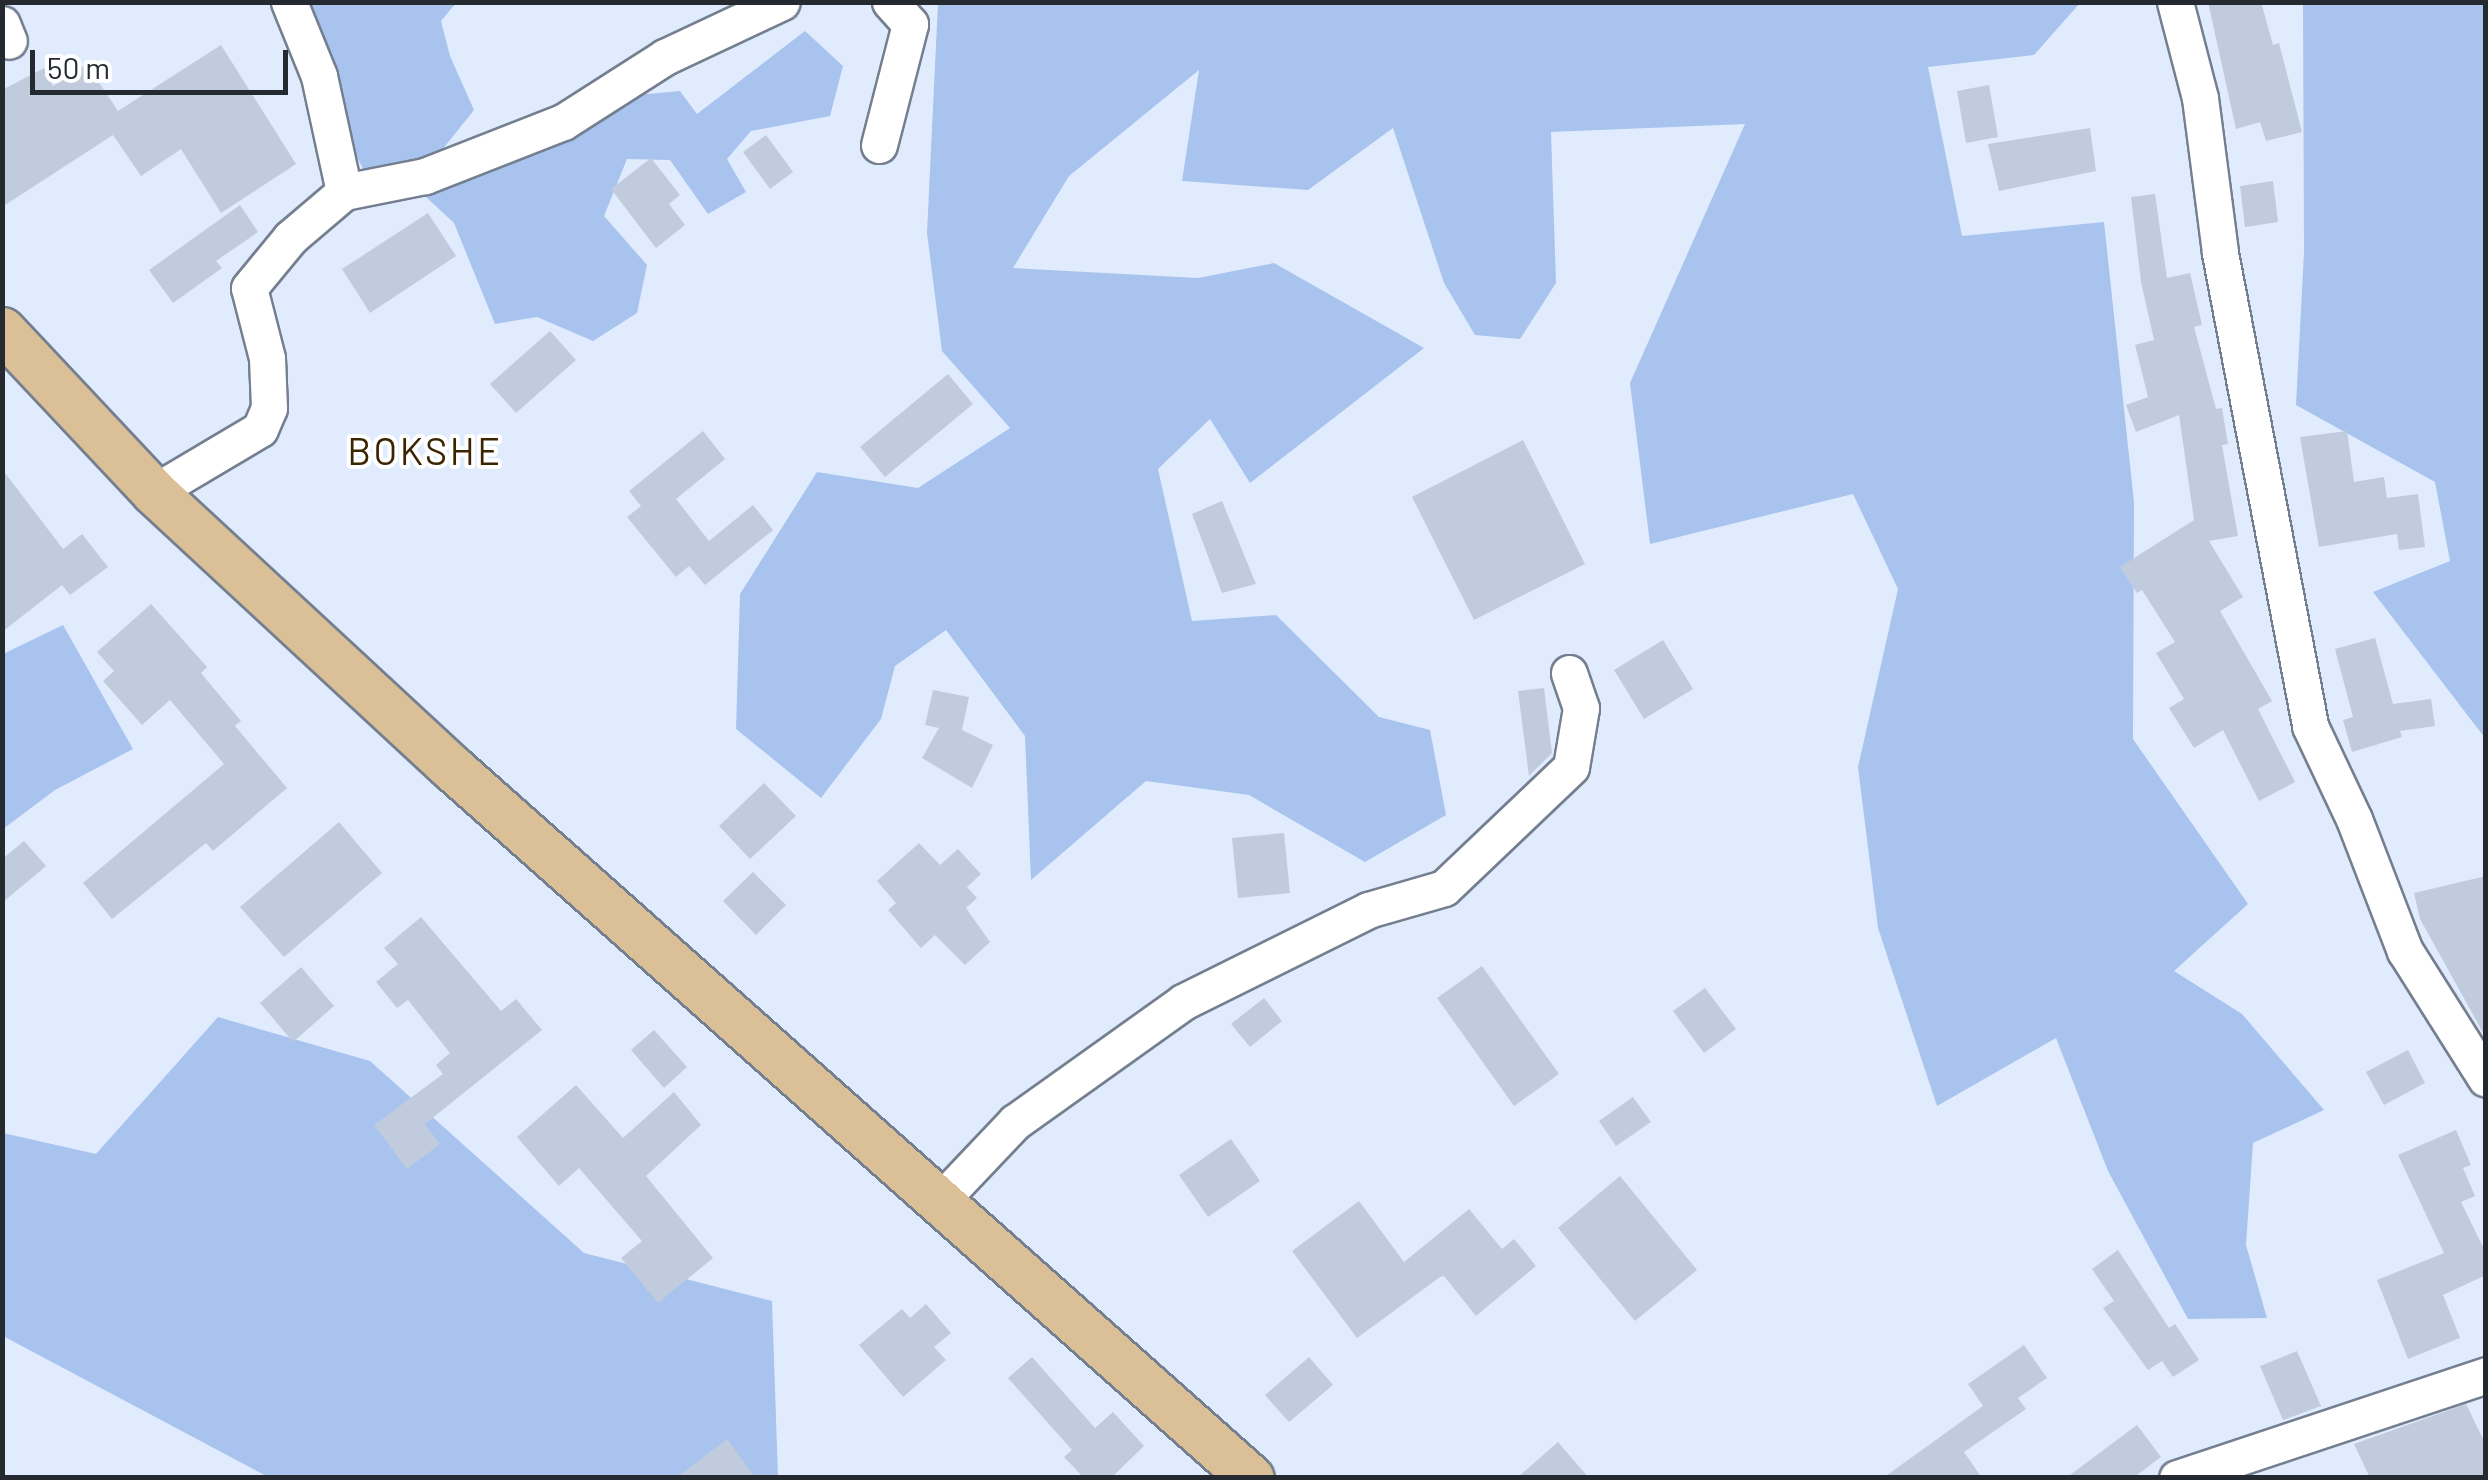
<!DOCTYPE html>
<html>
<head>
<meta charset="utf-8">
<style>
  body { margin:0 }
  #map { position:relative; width:2488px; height:1480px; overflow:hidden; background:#e0ecfe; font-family:Barlow,sans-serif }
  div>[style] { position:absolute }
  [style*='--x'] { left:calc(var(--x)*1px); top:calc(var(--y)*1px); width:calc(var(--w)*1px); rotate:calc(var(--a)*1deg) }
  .green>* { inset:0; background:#a8c3ee }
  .building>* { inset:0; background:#c0ccdd }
  .roads { filter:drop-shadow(2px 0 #747f8f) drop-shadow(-2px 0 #747f8f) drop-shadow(0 2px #747f8f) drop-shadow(0 -2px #747f8f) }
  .minor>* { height:35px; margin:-17.5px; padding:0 17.5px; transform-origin:17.5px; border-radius:17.5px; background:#fff }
  .major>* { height:45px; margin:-22.5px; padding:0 22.5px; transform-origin:22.5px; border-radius:22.5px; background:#dabf97 }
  span { translate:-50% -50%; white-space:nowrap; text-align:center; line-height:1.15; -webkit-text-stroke:8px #fff; paint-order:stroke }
  .neighbourhood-label { font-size:38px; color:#3b2500; letter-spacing:2.5px }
  .frame { position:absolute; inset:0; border:5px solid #252930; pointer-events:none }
  .scale { position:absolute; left:30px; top:50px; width:258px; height:45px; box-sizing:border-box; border:5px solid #252930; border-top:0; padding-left:12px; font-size:30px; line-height:35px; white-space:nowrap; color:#252930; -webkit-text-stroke:8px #fff; paint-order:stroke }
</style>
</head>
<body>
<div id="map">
  <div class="green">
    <div style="clip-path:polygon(304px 3px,456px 3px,441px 21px,450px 56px,474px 110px,438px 155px,364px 171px,339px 120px)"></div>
    <div style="clip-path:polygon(938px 3px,2080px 3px,2034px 55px,1928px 67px,1962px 236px,2104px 222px,2134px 502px,2133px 739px,2248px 904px,2174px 971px,2242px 1014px,2324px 1110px,2253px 1143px,2246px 1245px,2267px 1318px,2188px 1319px,2108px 1171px,2056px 1038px,1937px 1106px,1878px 928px,1858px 767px,1898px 589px,1853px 494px,1650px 544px,1630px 383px,1745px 124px,1551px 132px,1556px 283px,1520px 339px,1475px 335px,1444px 283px,1393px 128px,1308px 190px,1182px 181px,1199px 70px,1069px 176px,1013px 268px,1198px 278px,1274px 263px,1424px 348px,1250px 483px,1210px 419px,1158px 469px,1192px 621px,1276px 615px,1379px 717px,1430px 730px,1446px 815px,1365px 862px,1249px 795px,1146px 781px,1031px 880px,1025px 736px,946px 630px,895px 666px,881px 719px,821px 798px,736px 729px,740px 594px,817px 472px,918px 488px,1010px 428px,942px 351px,927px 233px)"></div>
    <div style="clip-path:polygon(2303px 3px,2485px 3px,2485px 738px,2373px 592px,2450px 561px,2435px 482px,2296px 405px,2304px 252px)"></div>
    <div style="clip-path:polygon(805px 31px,843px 66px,830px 116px,751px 131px,727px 159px,746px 192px,708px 214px,670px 160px,627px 159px,604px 216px,647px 265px,637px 313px,593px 341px,537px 317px,495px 324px,454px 223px,425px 196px,637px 95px,680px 91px,697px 114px)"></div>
    <div style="clip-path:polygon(63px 625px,133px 749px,55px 790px,3px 829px,3px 654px)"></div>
    <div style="clip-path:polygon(218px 1017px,370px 1061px,584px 1253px,772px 1301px,778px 1477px,268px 1477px,3px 1336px,3px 1133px,96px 1154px)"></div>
  </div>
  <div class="building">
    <div style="clip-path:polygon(2208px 2px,2261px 2px,2273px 45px,2279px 43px,2302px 132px,2266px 141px,2260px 122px,2236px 129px)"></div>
    <div style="clip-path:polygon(221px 45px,296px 164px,221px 213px,181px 149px,141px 176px,113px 135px,2px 207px,2px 90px,44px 68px,53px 86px,87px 64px,118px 111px)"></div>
    <div style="clip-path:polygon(1989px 85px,1998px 137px,1966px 143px,1957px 91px)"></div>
    <div style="clip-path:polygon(2090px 128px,2096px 171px,1999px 191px,1988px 144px)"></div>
    <div style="clip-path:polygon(766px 135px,793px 172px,770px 189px,743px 152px)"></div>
    <div style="clip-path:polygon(651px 158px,680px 195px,669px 204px,685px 225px,656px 248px,611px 189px)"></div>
    <div style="clip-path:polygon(2273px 181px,2278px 222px,2245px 227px,2240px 186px)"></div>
    <div style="clip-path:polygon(2155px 194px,2167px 278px,2190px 273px,2202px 325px,2194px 327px,2216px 409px,2222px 408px,2228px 444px,2222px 445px,2238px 536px,2209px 541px,2243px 597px,2220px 611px,2272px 701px,2258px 709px,2295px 782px,2259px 801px,2223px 730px,2194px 748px,2169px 708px,2184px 699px,2156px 653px,2175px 642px,2142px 590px,2137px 593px,2120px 567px,2194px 520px,2179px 415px,2136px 432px,2126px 405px,2148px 397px,2135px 345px,2154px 340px,2141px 282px,2131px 197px)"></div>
    <div style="clip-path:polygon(240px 205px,258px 232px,216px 261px,222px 268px,173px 303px,149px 270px)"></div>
    <div style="clip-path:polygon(428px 213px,456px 256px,370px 313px,342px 269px)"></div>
    <div style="clip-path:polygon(550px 331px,576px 360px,516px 413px,490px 384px)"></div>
    <div style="clip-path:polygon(948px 374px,973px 404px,885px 477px,860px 447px)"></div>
    <div style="clip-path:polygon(703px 431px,725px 459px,676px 499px,709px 541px,753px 505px,773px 530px,705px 585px,689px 566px,676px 577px,627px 517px,641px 506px,629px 491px)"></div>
    <div style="clip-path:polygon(2347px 431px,2354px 482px,2384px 477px,2387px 498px,2418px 494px,2425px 547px,2399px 550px,2397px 534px,2319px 547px,2300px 437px)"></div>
    <div style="clip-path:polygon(1523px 440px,1585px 564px,1474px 620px,1412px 497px)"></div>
    <div style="clip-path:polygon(2px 469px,63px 549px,82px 534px,108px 567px,70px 595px,62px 585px,2px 632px)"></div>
    <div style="clip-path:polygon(1222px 501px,1256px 584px,1222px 593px,1192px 514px)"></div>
    <div style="clip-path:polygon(151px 604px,207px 667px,201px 673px,241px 721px,235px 726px,287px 788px,213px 851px,206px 843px,112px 919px,83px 883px,224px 764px,170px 700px,142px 725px,103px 681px,114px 671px,97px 652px)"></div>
    <div style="clip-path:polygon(2375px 638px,2393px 704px,2431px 699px,2435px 726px,2400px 731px,2402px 737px,2352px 752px,2343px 720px,2353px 717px,2335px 649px)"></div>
    <div style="clip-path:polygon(1663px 640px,1693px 689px,1644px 719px,1614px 670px)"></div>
    <div style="clip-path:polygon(1544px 688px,1552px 753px,1529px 776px,1518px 691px)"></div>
    <div style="clip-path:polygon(933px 690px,969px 697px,962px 730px,993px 745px,972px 788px,922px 758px,939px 728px,925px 725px)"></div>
    <div style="clip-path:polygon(764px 783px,796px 816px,750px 859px,719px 826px)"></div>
    <div style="clip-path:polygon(339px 822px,382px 873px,284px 957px,240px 907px)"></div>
    <div style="clip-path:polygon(1284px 833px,1290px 893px,1238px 898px,1232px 838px)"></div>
    <div style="clip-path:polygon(24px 841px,46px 866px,2px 903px,2px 859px)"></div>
    <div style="clip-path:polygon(919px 843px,940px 865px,958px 849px,981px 874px,967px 887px,977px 898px,966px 908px,990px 942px,965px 965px,935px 935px,921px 948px,888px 910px,896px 903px,877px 881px)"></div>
    <div style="clip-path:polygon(753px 872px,786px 905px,756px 935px,723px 901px)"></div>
    <div style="clip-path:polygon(2486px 876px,2486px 1038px,2420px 919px,2414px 893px)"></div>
    <div style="clip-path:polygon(421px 917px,501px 1011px,516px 999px,542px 1030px,425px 1124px,440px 1144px,407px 1169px,374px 1125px,443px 1074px,436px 1065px,450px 1053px,408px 1000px,397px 1008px,376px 982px,398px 964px,384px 948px)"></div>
    <div style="clip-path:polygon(1482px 966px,1559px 1074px,1514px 1106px,1437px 998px)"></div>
    <div style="clip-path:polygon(301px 967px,334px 1006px,293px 1042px,260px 1003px)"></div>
    <div style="clip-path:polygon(1705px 988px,1736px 1029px,1704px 1053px,1673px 1011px)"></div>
    <div style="clip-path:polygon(1264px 998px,1282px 1021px,1250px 1047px,1231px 1024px)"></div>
    <div style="clip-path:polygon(654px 1030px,687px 1067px,664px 1088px,631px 1050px)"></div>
    <div style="clip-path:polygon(2408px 1050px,2425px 1083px,2384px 1105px,2366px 1072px)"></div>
    <div style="clip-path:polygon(576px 1085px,623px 1138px,674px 1092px,701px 1125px,646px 1176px,713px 1258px,658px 1303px,621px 1258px,642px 1241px,579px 1168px,559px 1186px,517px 1137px)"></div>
    <div style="clip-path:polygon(1633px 1097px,1651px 1122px,1616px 1146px,1599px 1121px)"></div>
    <div style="clip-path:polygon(2456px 1130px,2471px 1165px,2463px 1168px,2475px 1196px,2461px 1202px,2486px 1253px,2486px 1275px,2443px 1295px,2460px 1338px,2408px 1359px,2377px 1280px,2444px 1253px,2398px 1155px)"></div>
    <div style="clip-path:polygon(1231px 1139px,1260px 1181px,1208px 1217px,1179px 1175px)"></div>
    <div style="clip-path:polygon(1620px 1176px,1697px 1270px,1635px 1321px,1558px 1228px)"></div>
    <div style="clip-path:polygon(1359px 1201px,1404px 1262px,1469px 1209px,1502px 1249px,1514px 1239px,1536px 1266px,1476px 1316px,1444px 1276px,1440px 1277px,1357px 1338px,1292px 1251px)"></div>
    <div style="clip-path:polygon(2118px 1250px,2169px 1328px,2175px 1324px,2199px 1360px,2173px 1377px,2162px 1361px,2148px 1370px,2103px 1308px,2114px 1301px,2092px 1269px)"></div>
    <div style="clip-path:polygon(926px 1304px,951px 1333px,934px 1347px,946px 1360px,903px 1397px,859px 1345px,902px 1309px,910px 1318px)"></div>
    <div style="clip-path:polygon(2024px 1345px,2047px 1378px,2018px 1398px,2026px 1409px,1964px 1452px,1982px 1478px,1883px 1478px,1983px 1406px,1968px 1384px)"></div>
    <div style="clip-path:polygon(2297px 1351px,2321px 1406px,2283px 1420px,2260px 1366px)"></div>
    <div style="clip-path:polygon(1032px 1357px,1095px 1428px,1113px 1412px,1144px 1446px,1111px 1478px,1084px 1478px,1064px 1457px,1072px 1450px,1008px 1378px)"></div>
    <div style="clip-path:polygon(1309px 1357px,1333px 1385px,1289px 1422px,1265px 1395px)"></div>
    <div style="clip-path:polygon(2466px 1404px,2486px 1445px,2486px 1478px,2370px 1478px,2354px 1444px)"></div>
    <div style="clip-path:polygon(2137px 1425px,2161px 1457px,2133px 1478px,2066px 1478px)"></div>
    <div style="clip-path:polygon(727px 1439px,756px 1478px,676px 1478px)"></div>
    <div style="clip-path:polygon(1558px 1442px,1589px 1478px,1517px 1478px)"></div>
  </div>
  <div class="roads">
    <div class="minor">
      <div style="--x:289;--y:2;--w:80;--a:67.9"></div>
      <div style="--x:319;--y:76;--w:119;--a:77.8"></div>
      <div style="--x:2175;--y:2;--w:99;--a:75.4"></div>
      <div style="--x:2200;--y:98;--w:156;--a:82.6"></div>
      <div style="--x:2220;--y:253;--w:481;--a:79.2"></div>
      <div style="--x:2310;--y:726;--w:103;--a:64.7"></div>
      <div style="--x:2354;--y:819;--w:142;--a:68.9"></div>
      <div style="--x:2405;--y:951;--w:151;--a:57.7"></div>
      <div style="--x:2;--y:24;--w:18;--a:68"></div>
      <div style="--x:879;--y:145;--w:125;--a:-75.6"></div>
      <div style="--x:910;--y:24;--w:30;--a:-132"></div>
      <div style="--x:154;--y:492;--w:123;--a:-30.7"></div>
      <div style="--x:260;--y:429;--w:23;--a:-67"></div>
      <div style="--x:269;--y:408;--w:50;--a:-92.3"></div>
      <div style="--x:267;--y:358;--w:72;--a:-104.4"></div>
      <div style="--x:249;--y:288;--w:65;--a:-50.6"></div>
      <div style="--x:290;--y:238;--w:71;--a:-40.4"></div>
      <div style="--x:344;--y:192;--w:83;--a:-11.2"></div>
      <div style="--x:425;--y:176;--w:148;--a:-21.4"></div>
      <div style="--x:563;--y:122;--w:121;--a:-32.5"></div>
      <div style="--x:665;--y:57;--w:129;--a:-25.2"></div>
      <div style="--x:940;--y:1201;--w:109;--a:-46.5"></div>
      <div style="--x:1015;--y:1122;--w:206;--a:-35.5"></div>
      <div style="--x:1183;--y:1002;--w:207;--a:-26.4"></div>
      <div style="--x:1368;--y:910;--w:79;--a:-16.1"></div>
      <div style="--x:1444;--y:888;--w:175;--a:-43.6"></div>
      <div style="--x:1571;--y:767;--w:60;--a:-80.4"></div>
      <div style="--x:1581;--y:708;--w:37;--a:-109"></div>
      <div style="--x:2177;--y:1478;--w:326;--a:-18.4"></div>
    </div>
    <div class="major">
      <div style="--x:2;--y:330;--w:222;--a:46.8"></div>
      <div style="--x:154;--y:492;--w:405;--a:42.8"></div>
      <div style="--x:451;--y:767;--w:1070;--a:41.63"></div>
    </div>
  </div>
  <div class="neighbourhood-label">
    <span style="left:425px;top:451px">BOKSHE</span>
  </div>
  <div class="frame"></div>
  <div class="scale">50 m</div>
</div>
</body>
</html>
